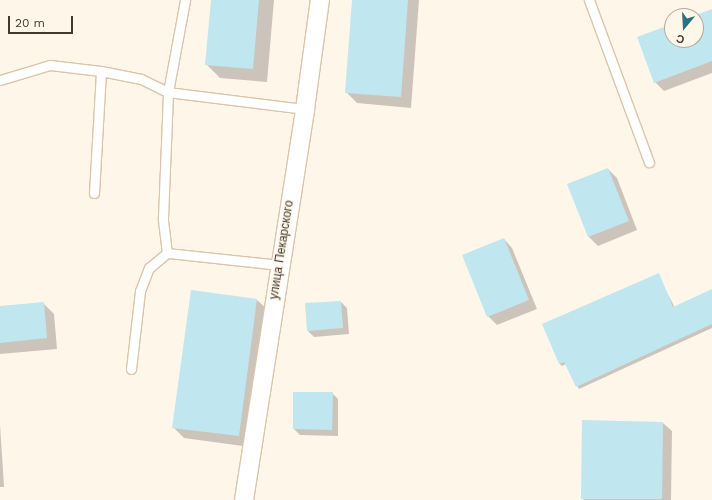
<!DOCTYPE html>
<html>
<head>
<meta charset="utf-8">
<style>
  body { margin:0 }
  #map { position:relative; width:712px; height:500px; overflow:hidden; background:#fff6ea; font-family:"Work Sans",sans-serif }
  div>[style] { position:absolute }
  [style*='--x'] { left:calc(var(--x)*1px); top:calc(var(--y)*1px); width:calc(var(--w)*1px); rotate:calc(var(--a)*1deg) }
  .shadow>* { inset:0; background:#0003 }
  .building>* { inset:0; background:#c0e6ef }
  .roads { filter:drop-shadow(1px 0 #dbc5a9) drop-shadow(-1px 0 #dbc5a9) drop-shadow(0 1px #dbc5a9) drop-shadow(0 -1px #dbc5a9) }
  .lane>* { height:9px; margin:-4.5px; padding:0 4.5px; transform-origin:4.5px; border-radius:4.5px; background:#fff }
  .street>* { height:18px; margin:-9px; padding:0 9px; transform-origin:9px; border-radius:9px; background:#fff }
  span { translate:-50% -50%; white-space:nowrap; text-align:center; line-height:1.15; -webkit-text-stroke:3px #fff6ea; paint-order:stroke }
  .street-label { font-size:12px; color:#42392e }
  .north { position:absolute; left:664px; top:8px; width:40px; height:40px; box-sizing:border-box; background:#fff6ea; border:1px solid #b3aa9f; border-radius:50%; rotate:198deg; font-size:11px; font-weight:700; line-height:16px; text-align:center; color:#42392e }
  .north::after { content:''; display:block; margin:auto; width:14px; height:18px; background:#2c7180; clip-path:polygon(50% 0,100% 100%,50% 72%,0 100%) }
  .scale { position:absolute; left:8px; top:16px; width:65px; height:18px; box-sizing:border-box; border:2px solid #42392e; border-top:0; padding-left:5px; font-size:12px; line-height:14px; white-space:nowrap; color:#42392e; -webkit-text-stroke:3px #fff6ea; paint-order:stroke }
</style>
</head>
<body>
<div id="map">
  <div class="shadow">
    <div style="clip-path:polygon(212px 0,274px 0,267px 82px,220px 78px,206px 64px)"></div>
    <div style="clip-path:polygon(353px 0,419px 0,411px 108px,357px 103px,346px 92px)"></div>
    <div style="clip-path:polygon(712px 10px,712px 73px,664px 91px,655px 82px,672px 25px,672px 40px,696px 40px,696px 16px)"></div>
    <div style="clip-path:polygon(608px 169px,617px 178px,637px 230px,598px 246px,589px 237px,568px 185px)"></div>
    <div style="clip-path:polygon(504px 239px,512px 248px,537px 309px,497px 325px,488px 316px)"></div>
    <div style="clip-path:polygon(658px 275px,675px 308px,712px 291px,712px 328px,579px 389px,566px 364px,562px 366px,559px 363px)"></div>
    <div style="clip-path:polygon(257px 300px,268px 310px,250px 447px,184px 438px,173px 427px)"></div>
    <div style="clip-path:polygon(341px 302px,347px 308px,349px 334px,314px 337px,308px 331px)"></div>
    <div style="clip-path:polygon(43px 303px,54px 314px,57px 349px,0 354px,0 307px)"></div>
    <div style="clip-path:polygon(294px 393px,332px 393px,338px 399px,338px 436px,300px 435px,294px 429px)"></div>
    <div style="clip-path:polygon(663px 423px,672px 431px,671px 500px,584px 500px,582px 498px)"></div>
    <div style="clip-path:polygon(0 424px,4px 487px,0 487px)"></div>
  </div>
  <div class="building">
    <div style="clip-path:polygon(211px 0,259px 0,253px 69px,205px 65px)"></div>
    <div style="clip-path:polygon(352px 0,408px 0,401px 97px,345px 93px)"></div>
    <div style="clip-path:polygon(712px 9px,712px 61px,654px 83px,637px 37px,672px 24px,672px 40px,696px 40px,696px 16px,693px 16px)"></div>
    <div style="clip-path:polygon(608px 168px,629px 221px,588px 237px,567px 184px)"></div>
    <div style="clip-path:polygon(504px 238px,529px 300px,487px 317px,462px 255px)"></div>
    <div style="clip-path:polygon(659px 273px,673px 307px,712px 289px,712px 324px,576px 387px,564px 362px,559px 364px,542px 324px)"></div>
    <div style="clip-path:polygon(191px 290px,257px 299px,239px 436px,172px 428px)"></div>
    <div style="clip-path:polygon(341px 301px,343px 328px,307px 331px,305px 303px)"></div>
    <div style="clip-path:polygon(44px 302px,47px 338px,0 343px,0 306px)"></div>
    <div style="clip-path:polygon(293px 392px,333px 392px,332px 430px,293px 429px)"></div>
    <div style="clip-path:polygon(582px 420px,663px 422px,662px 499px,581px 499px)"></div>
  </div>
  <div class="roads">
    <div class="lane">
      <div style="--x:589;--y:0;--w:173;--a:69.7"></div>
      <div style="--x:0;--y:80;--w:52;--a:-16.7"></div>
      <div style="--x:50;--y:65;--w:51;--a:6.7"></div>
      <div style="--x:101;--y:71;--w:41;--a:11.3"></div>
      <div style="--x:141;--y:79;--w:30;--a:26"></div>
      <div style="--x:168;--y:92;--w:94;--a:-79.5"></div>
      <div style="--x:94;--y:193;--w:122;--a:-86.7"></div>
      <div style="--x:280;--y:265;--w:114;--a:-173.9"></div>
      <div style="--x:167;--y:253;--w:35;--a:-97"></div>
      <div style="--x:163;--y:218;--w:126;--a:-87.7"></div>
      <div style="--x:168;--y:92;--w:138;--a:7.1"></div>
      <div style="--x:131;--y:369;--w:79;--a:-83.4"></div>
      <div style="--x:140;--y:291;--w:25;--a:-69"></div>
      <div style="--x:149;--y:268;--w:23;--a:-40"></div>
    </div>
    <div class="street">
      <div style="--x:244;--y:500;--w:396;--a:-81.1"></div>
      <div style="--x:305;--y:109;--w:110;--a:-82.2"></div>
    </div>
  </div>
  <div class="street-label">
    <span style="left:282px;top:250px;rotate:-81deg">улица Пекарского</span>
  </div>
  <div class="north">С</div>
  <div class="scale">20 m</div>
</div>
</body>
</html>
